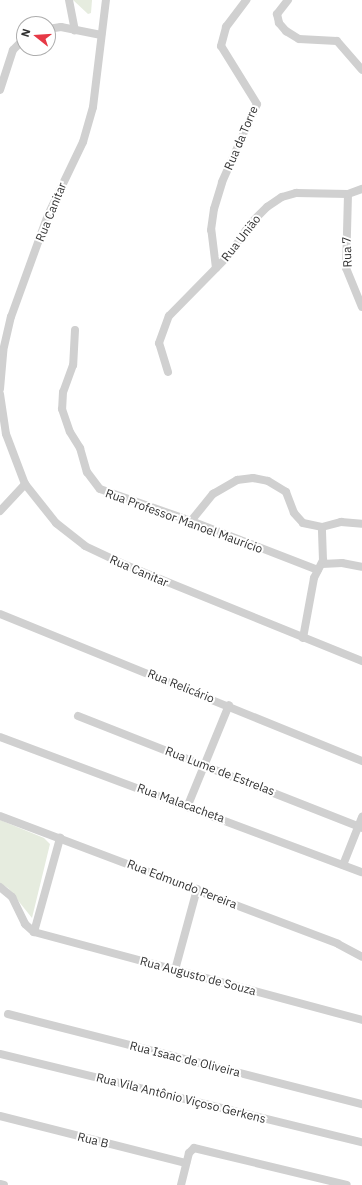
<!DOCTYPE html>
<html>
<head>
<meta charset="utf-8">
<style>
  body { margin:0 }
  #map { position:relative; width:362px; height:1185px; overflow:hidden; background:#fff; font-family:"IBM Plex Sans",sans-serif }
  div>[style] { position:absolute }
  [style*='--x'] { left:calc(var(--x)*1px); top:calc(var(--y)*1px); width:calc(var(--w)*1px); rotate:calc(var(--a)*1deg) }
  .green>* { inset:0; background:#e6ecdf }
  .street>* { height:8px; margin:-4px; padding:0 4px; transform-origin:4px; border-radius:4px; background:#d0d0d0 }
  span { translate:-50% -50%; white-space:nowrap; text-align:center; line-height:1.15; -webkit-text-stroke:4px #fff; paint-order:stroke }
  .street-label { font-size:12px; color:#333 }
  .north { position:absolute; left:16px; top:16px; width:40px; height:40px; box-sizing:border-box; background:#fff; border:1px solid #adadad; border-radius:50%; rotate:287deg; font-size:11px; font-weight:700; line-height:16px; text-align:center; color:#333 }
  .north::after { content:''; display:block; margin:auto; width:14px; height:18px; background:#e63946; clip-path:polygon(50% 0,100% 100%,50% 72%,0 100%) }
</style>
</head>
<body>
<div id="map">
  <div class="green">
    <div style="clip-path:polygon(73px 0,92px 0,91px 13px,88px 14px)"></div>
    <div style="clip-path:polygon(0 820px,44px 838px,50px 844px,32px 918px,8px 888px,0 883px)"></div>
  </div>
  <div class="street">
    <div style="--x:69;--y:0;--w:31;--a:79"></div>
    <div style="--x:288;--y:0;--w:18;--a:128"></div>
    <div style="--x:277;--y:14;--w:9;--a:77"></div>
    <div style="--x:279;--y:23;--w:11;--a:49"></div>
    <div style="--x:286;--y:31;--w:15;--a:32"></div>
    <div style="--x:299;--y:39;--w:38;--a:3"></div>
    <div style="--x:337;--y:41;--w:38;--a:49"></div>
    <div style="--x:48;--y:29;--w:13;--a:-9"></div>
    <div style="--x:61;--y:27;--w:41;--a:11.3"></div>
    <div style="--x:0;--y:90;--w:42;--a:-72"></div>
    <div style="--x:13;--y:50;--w:16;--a:-45"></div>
    <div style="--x:348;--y:194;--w:74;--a:91.5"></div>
    <div style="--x:346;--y:268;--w:42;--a:67.7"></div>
    <div style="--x:216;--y:268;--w:38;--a:-97"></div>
    <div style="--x:211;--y:230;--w:21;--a:-82"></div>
    <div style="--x:214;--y:209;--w:28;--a:-73"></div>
    <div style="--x:222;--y:182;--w:85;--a:-65.8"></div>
    <div style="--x:257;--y:104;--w:68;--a:-121.8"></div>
    <div style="--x:221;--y:46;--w:20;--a:-75"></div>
    <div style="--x:226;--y:27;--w:34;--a:-53"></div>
    <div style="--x:75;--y:330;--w:35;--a:93"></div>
    <div style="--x:73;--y:365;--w:29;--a:110"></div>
    <div style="--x:63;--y:392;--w:17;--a:93"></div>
    <div style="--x:62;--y:409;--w:24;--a:71"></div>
    <div style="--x:70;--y:432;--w:19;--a:58"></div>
    <div style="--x:80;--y:448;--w:25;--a:74"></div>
    <div style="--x:87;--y:472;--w:21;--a:53"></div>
    <div style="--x:100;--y:489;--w:96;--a:19.4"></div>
    <div style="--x:191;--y:521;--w:136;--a:21.1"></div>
    <div style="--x:168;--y:372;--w:30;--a:-107"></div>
    <div style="--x:159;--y:343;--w:29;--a:-70"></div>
    <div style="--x:169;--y:316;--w:88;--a:-45.5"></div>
    <div style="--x:231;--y:253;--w:35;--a:-57"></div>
    <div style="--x:250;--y:224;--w:24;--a:-45"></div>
    <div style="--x:267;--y:207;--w:18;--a:-34"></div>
    <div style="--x:282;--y:197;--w:15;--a:-16"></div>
    <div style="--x:296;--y:193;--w:52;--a:1.1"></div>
    <div style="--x:348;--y:194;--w:15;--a:-20"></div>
    <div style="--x:0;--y:389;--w:38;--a:-85"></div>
    <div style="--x:3;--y:351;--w:35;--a:-77"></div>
    <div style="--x:11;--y:317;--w:109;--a:-70.1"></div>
    <div style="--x:48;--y:215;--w:81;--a:-64.4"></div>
    <div style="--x:83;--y:142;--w:36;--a:-74"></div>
    <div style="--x:93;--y:107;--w:108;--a:-83.1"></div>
    <div style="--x:0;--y:394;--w:40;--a:81.5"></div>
    <div style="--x:6;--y:434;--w:53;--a:69.2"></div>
    <div style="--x:25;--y:484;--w:50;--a:51.5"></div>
    <div style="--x:56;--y:523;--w:37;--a:38"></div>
    <div style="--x:85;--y:546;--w:42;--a:25.3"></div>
    <div style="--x:123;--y:564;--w:258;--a:22.1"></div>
    <div style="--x:0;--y:511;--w:37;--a:-47"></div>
    <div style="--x:191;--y:521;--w:35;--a:-51"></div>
    <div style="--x:213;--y:494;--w:28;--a:-30"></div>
    <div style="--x:237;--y:480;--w:16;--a:-7"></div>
    <div style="--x:253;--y:478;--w:15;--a:11"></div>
    <div style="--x:268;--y:481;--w:21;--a:31"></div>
    <div style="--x:286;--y:492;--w:22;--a:69"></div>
    <div style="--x:294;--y:513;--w:13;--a:48"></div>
    <div style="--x:303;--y:523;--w:19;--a:12"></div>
    <div style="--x:322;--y:527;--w:20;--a:-15"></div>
    <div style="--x:341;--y:522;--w:21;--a:5"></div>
    <div style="--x:322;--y:564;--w:20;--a:-3"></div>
    <div style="--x:342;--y:563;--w:20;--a:11"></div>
    <div style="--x:0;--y:614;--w:391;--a:22.1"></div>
    <div style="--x:303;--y:638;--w:61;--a:-79.6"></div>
    <div style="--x:314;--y:578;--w:20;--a:-63"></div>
    <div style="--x:323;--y:560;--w:33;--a:-92"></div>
    <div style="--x:78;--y:716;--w:305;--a:21.5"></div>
    <div style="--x:0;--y:737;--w:386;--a:20.5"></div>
    <div style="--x:188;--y:805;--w:108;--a:-67.7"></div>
    <div style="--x:0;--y:816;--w:361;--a:20.7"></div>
    <div style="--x:338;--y:944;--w:27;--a:28"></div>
    <div style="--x:343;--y:865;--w:52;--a:-68.4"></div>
    <div style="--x:0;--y:887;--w:16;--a:40"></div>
    <div style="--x:12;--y:897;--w:30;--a:64"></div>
    <div style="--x:25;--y:924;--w:12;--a:42"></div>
    <div style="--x:34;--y:932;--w:340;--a:15"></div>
    <div style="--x:34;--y:932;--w:98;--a:-74.5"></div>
    <div style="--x:175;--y:970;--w:84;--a:-74.8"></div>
    <div style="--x:8;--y:1014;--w:365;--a:14.3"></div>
    <div style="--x:0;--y:1054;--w:373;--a:13.7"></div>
    <div style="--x:0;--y:1116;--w:192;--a:14.2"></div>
    <div style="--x:0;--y:1184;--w:4;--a:14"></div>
    <div style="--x:181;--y:1185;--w:33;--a:-76"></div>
    <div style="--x:189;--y:1153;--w:7;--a:-45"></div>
    <div style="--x:194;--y:1148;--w:157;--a:13.6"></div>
  </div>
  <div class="street-label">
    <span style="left:241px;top:138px;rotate:-67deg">Rua da Torre</span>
    <span style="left:51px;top:212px;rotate:-68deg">Rua Canitar</span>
    <span style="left:241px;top:238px;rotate:-52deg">Rua União</span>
    <span style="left:347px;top:252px;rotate:-92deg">Rua 7</span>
    <span style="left:184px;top:521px;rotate:20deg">Rua Professor Manoel Maurício</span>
    <span style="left:139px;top:571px;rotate:23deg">Rua Canitar</span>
    <span style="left:181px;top:686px;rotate:22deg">Rua Relicário</span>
    <span style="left:220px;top:771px;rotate:21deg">Rua Lume de Estrelas</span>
    <span style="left:181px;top:803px;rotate:20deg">Rua Malacacheta</span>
    <span style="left:182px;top:884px;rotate:21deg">Rua Edmundo Pereira</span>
    <span style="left:198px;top:976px;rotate:15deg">Rua Augusto de Souza</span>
    <span style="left:185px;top:1059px;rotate:14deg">Rua Isaac de Oliveira</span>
    <span style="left:181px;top:1098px;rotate:14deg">Rua Vila Antônio Viçoso Gerkens</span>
    <span style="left:93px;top:1140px;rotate:14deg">Rua B</span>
  </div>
  <div class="north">N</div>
</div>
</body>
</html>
